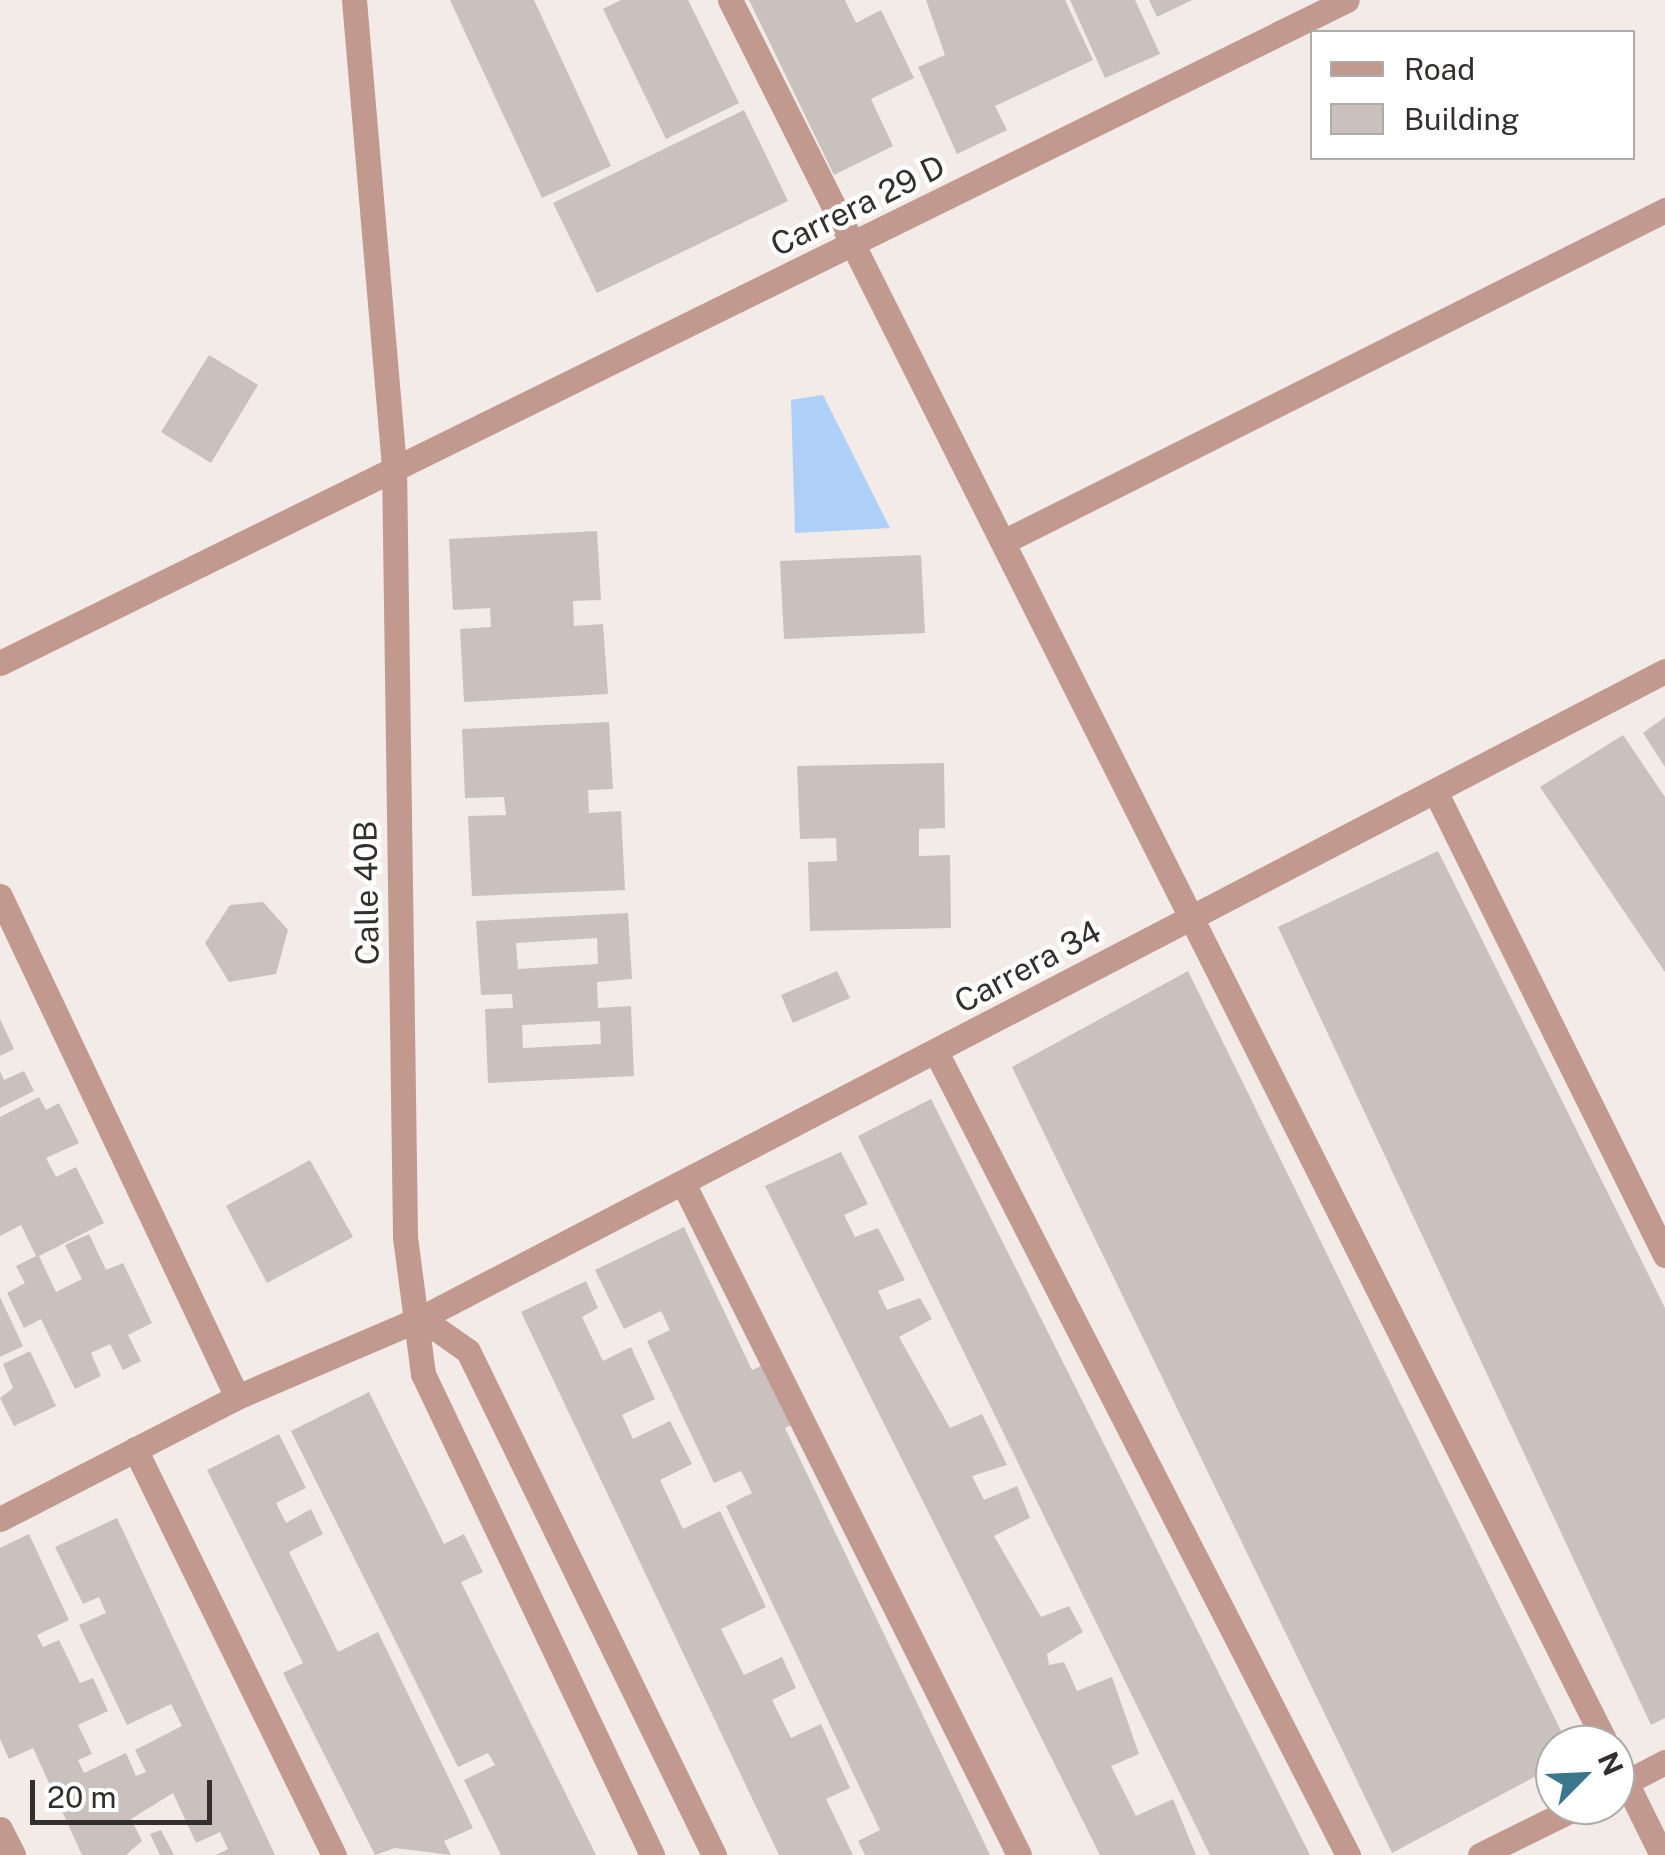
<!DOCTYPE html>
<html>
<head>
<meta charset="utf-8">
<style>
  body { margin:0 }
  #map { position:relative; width:1665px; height:1855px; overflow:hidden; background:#f3ebe7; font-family:"Public Sans",sans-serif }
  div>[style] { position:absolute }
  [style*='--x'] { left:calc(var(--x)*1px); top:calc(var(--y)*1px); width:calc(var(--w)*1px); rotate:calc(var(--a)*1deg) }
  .water>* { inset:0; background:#aecff8 }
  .building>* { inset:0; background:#cac1be }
  .minor>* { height:25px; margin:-12.5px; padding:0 12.5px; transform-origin:12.5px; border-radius:12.5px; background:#c2998f }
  span { translate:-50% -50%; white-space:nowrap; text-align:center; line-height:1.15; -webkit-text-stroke:9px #fff; paint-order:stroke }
  .street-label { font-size:32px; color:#332f2e }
  .legend { position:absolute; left:1310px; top:30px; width:325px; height:130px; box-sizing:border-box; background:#fff; border:2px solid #adacab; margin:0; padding:12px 18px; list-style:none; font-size:30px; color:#332f2e }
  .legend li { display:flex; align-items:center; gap:20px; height:50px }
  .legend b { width:50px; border:2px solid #adacab }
  .north { position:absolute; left:1535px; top:1725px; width:100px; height:100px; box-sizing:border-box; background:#fff; border:2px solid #adacab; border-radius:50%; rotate:66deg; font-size:28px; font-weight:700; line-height:40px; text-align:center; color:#332f2e }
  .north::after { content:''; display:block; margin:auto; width:35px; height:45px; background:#39788c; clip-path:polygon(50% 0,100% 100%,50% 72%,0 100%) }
  .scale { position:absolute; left:30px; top:1780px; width:182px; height:45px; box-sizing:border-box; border:5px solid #332f2e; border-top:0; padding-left:12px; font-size:30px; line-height:35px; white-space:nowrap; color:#332f2e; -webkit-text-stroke:8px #fff; paint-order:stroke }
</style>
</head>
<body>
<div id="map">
  <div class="water">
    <div style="clip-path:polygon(823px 395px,890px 528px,795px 533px,791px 400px)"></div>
  </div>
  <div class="building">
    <div style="clip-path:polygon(450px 0,534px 0,611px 166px,542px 198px)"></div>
    <div style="clip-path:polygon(621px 0,688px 0,739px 103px,666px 139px,603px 9px)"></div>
    <div style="clip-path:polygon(749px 0,845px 0,856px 23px,881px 10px,914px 78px,871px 99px,893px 146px,834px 175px)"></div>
    <div style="clip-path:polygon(926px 0,1065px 0,1093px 60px,995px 106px,1007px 130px,957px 154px,918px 67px,945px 55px)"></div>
    <div style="clip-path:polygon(1070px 0,1135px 0,1160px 54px,1105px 78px)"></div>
    <div style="clip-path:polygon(1149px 0,1192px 0,1157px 17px)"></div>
    <div style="clip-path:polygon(744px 110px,788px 201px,597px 293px,553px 203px)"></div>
    <div style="clip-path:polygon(209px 355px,258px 385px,211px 463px,161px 432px)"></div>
    <div style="clip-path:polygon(597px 531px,601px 600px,573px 601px,574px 626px,603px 624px,608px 694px,464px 702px,460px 629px,491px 627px,490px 608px,453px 610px,449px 539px)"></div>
    <div style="clip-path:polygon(921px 555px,925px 633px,784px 639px,780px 561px)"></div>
    <div style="clip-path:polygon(1665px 717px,1665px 767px,1643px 733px)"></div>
    <div style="clip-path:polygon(609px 722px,613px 789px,588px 790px,589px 813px,621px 811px,625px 890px,472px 896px,468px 816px,506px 815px,504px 797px,465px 798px,462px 729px)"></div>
    <div style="clip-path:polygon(1623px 735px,1665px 797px,1665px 972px,1540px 787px)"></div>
    <div style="clip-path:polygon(944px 763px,945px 828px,919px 829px,919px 856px,950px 855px,951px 928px,810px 931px,808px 862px,837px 861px,836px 838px,800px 839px,797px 766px)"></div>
    <div style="clip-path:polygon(1438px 851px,1665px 1308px,1665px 1718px,1651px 1725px,1278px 927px)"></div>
    <div style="clip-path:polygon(263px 902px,288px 930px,276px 974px,229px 982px,205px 943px,230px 905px)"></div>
    <div style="clip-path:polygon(evenodd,628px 913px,632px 979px,597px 982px,598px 1008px,631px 1006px,634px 1076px,488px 1083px,485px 1009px,513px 1008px,512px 994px,481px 995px,476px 921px,628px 913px,597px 938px,598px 964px,518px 969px,516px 943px,597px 938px,628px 913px,600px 1021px,601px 1044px,523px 1048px,522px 1025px,600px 1021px)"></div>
    <div style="clip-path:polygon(837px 971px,850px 998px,793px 1023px,781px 995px)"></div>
    <div style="clip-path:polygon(1188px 971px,1568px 1745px,1555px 1745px,1555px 1766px,1392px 1853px,1012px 1067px)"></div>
    <div style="clip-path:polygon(0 1019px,14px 1049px,0 1056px)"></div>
    <div style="clip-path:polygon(0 1071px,4px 1080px,24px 1071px,34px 1091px,0 1108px)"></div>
    <div style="clip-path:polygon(39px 1097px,46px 1110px,59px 1103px,79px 1143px,46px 1158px,56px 1177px,76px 1167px,104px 1223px,39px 1256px,56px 1292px,82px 1279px,65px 1245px,89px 1234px,106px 1270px,123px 1263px,152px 1323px,128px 1335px,141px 1361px,123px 1370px,110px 1344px,91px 1353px,101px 1376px,75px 1389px,41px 1319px,24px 1328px,7px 1293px,25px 1283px,16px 1266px,36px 1256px,21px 1225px,0 1236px,0 1117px)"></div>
    <div style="clip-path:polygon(931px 1099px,1310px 1855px,1210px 1855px,858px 1136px)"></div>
    <div style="clip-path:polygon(841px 1152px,868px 1204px,844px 1215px,855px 1237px,878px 1228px,905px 1280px,878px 1291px,887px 1310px,920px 1298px,932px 1319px,899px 1337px,950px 1428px,982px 1414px,1007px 1465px,972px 1476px,984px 1500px,1017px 1486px,1030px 1518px,994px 1536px,1041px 1617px,1069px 1606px,1083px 1632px,1047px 1654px,1049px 1665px,1064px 1662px,1077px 1691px,1112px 1677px,1139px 1754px,1111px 1766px,1136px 1816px,1173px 1799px,1196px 1855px,1100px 1855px,765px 1186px)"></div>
    <div style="clip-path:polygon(310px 1160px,353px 1237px,267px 1283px,226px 1206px)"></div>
    <div style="clip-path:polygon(684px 1227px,752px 1370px,770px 1362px,799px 1422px,785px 1428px,990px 1855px,865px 1855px,858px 1841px,880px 1830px,726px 1506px,752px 1493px,741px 1471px,714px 1483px,647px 1341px,670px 1330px,661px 1311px,624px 1329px,595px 1270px)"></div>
    <div style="clip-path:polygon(586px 1281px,598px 1308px,582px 1317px,603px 1361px,631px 1347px,655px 1399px,622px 1415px,633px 1439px,670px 1421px,692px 1464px,660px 1480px,683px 1529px,720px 1511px,766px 1607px,721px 1629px,744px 1675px,782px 1657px,796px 1688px,772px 1700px,791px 1738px,821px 1724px,850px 1788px,826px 1799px,853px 1855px,779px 1855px,521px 1312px)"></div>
    <div style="clip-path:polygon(0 1297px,23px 1346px,0 1357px)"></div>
    <div style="clip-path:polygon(30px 1351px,56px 1406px,14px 1426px,0 1398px,13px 1388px,3px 1364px)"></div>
    <div style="clip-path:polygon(369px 1392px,444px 1544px,464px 1534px,483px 1572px,461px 1582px,596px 1855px,501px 1855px,464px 1780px,495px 1765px,488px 1753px,458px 1767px,291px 1431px)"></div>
    <div style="clip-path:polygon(279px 1434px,306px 1488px,276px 1503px,286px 1523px,311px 1509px,323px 1534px,289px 1552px,338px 1652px,378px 1632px,473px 1828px,444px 1841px,451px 1855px,395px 1848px,375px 1855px,283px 1673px,303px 1663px,207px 1470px)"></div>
    <div style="clip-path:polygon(117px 1518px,275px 1855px,216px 1855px,228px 1849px,220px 1832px,196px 1843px,173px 1793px,131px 1819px,142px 1841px,126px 1855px,82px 1855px,33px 1748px,9px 1759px,0 1739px,0 1548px,29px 1534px,69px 1620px,37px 1635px,43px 1647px,59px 1640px,80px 1683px,93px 1678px,108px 1711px,78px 1725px,92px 1754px,78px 1760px,84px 1773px,126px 1753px,136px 1776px,146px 1772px,135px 1750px,182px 1726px,171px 1704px,127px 1725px,79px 1625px,106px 1613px,99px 1597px,83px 1604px,55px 1547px)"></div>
    <div style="clip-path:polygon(161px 1830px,174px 1855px,160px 1855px,150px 1834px)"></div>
  </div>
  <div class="minor">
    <div style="--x:354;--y:0;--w:467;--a:85.1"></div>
    <div style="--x:394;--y:465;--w:772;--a:89.18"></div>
    <div style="--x:405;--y:1237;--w:138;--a:82.5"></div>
    <div style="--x:423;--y:1374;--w:533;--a:64.54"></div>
    <div style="--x:730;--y:0;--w:1953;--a:63.32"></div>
    <div style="--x:1003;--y:542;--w:741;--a:-26.63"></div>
    <div style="--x:0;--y:663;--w:1501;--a:-26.21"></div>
    <div style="--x:1435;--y:791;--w:518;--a:63.63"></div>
    <div style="--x:0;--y:896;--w:554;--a:64.68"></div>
    <div style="--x:936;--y:1052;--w:903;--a:62.84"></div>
    <div style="--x:683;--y:1183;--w:751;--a:63.43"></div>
    <div style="--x:421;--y:1318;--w:57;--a:35.1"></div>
    <div style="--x:468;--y:1351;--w:561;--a:63.98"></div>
    <div style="--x:135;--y:1449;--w:452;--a:63.9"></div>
    <div style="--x:0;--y:1519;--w:267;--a:-27.2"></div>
    <div style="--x:237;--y:1397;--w:200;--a:-23.2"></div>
    <div style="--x:421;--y:1318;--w:1402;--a:-27.48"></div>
    <div style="--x:1615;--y:1760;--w:106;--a:63.7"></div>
    <div style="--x:1615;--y:1788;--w:56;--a:-27.5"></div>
    <div style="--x:0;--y:1829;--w:29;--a:63"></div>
    <div style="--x:1480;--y:1855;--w:113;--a:-26.3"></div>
  </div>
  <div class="street-label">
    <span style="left:858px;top:206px;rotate:-26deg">Carrera 29 D</span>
    <span style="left:367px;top:893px;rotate:-91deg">Calle 40B</span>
    <span style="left:1028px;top:967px;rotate:-28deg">Carrera 34</span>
  </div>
  <ul class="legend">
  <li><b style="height:12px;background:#c2998f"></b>Road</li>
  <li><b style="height:28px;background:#cac1be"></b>Building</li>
  </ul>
  <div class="north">N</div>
  <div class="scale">20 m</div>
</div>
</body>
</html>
